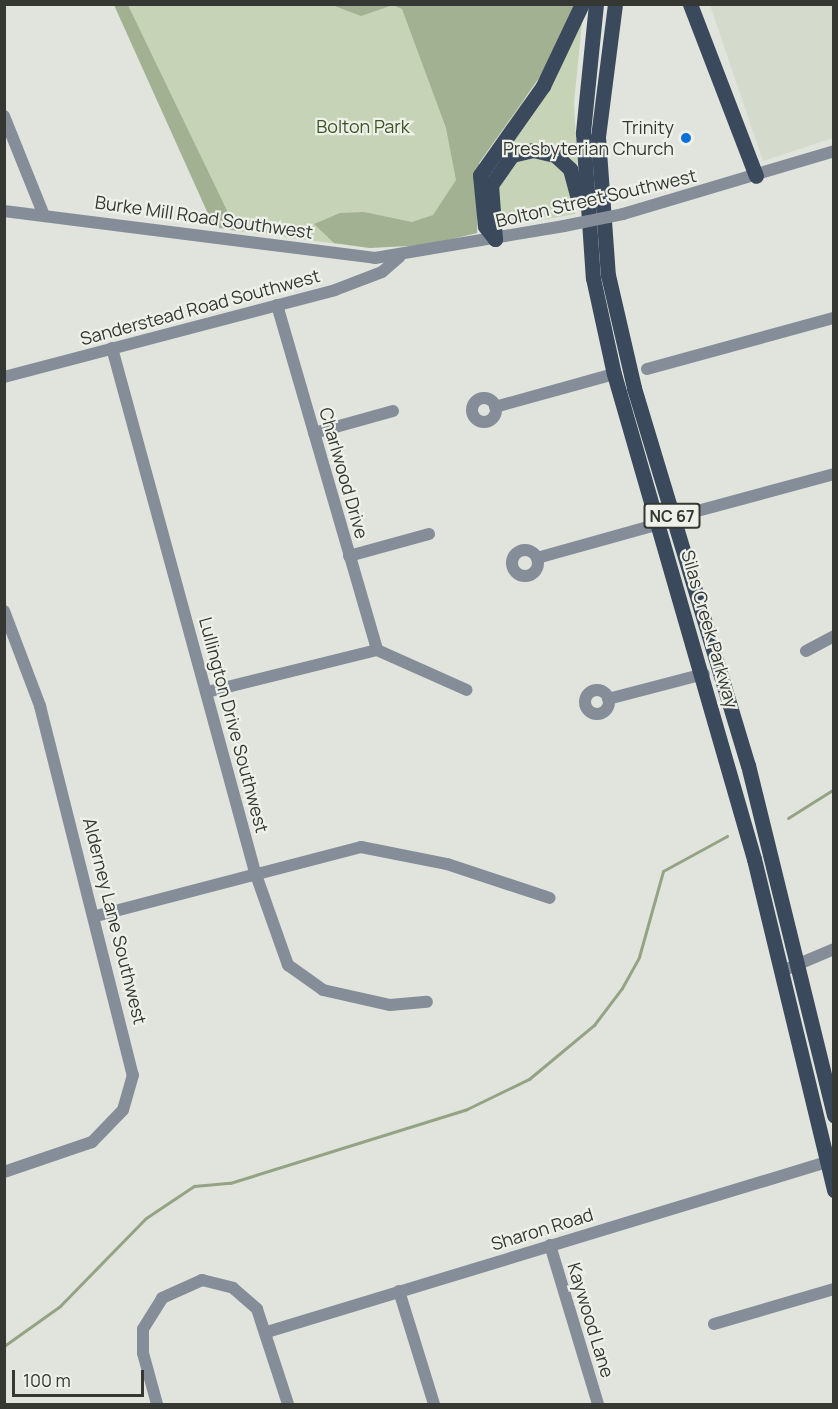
<!DOCTYPE html>
<html>
<head>
<meta charset="utf-8">
<style>
  body { margin:0 }
  #map { position:relative; width:838px; height:1409px; overflow:hidden; background:#e0e4dc; font-family:Manrope,sans-serif }
  div>[style] { position:absolute }
  [style*='--x'] { left:calc(var(--x)*1px); top:calc(var(--y)*1px); width:calc(var(--w)*1px); rotate:calc(var(--a)*1deg) }
  .built>* { inset:0; background:#d4dbcc }
  .green>* { inset:0; background:#c6d3b7 }
  .forest>* { inset:0; background:#a3b193 }
  .stream>* { height:3px; margin:-1.5px; padding:0 1.5px; transform-origin:1.5px; border-radius:1.5px; background:#95a385 }
  .minor>* { height:12px; margin:-6px; padding:0 6px; transform-origin:6px; border-radius:6px; background:#858d99 }
  .minor>.ring { margin:-6px; padding:0; box-sizing:content-box; background:none; border:12px solid #858d99; border-radius:50% }
  .major>* { height:15px; margin:-7.5px; padding:0 7.5px; transform-origin:7.5px; border-radius:7.5px; background:#3a495c }
  .minor-bridge>* { height:12px; margin:-6px; padding:0 6px; transform-origin:6px; border-radius:6px; background:#858d99 }
  .dots>* { width:16px; height:16px; translate:-50% -50%; box-sizing:border-box; border:3px solid #edf1e9; border-radius:50% }
  span { translate:-50% -50%; white-space:nowrap; text-align:center; line-height:1.15; -webkit-text-stroke:4.5px #edf1e9; paint-order:stroke }
  .shield-label span { padding:2px 4px; background:#edf1e9; border:2px solid; border-radius:4px; -webkit-text-stroke-width:0 }
  .shield-label { font-size:16px; color:#353733; font-weight:700 }
  .park-label { font-size:18px; color:#3f5223 }
  .poi-label { font-size:18px; color:#353733 }
  .right { translate:-100% -50%; text-align:right }
  .street-label { font-size:18px; color:#353733 }
  .frame { position:absolute; inset:0; border:6px solid #353733; pointer-events:none }
  .scale { position:absolute; left:12px; top:1370px; width:132px; height:27px; box-sizing:border-box; border:3px solid #353733; border-top:0; padding-left:8px; font-size:18px; line-height:21px; white-space:nowrap; color:#353733; -webkit-text-stroke:4px #edf1e9; paint-order:stroke }
</style>
</head>
<body>
<div id="map">
  <div class="built">
    <div style="clip-path:polygon(710px 5px,833px 5px,833px 138px,763px 161px)"></div>
  </div>
  <div class="green">
    <div style="clip-path:polygon(128px 5px,575px 5px,522px 104px,479px 163px,477px 233px,370px 248px,237px 231px)"></div>
    <div style="clip-path:polygon(582px 23px,574px 103px,578px 178px,564px 157px,503px 158px)"></div>
    <div style="clip-path:polygon(540px 155px,563px 166px,574px 193px,575px 214px,506px 226px,499px 218px,495px 187px,515px 159px)"></div>
  </div>
  <div class="forest">
    <div style="clip-path:polygon(114px 5px,128px 5px,237px 231px,214px 227px)"></div>
    <div style="clip-path:polygon(332px 5px,575px 5px,544px 71px,479px 163px,477px 233px,428px 245px,370px 248px,334px 243px,314px 224px,340px 213px,364px 212px,412px 222px,433px 215px,456px 180px,446px 128px,402px 9px,393px 5px,361px 16px)"></div>
  </div>
  <div class="stream">
    <div style="--x:788;--y:818;--w:54;--a:-32.2"></div>
    <div style="--x:4;--y:1346;--w:69;--a:-35.5"></div>
    <div style="--x:60;--y:1306;--w:123;--a:-45.7"></div>
    <div style="--x:146;--y:1218;--w:58;--a:-33.7"></div>
    <div style="--x:194;--y:1186;--w:36;--a:-5"></div>
    <div style="--x:230;--y:1183;--w:248;--a:-17.3"></div>
    <div style="--x:467;--y:1109;--w:69;--a:-25.8"></div>
    <div style="--x:529;--y:1079;--w:85;--a:-39.7"></div>
    <div style="--x:594;--y:1025;--w:46;--a:-52.9"></div>
    <div style="--x:622;--y:988;--w:35;--a:-61"></div>
    <div style="--x:639;--y:957;--w:89;--a:-74.4"></div>
    <div style="--x:663;--y:871;--w:73;--a:-28.7"></div>
  </div>
  <div class="minor">
    <div style="--x:4;--y:116;--w:105;--a:68.1"></div>
    <div style="--x:4;--y:211;--w:374;--a:7.2"></div>
    <div style="--x:375;--y:258;--w:192;--a:-9.6"></div>
    <div style="--x:623;--y:214;--w:220;--a:-16.6"></div>
    <div style="--x:277;--y:305;--w:359;--a:73.8"></div>
    <div style="--x:112;--y:348;--w:543;--a:74.74"></div>
    <div style="--x:255;--y:872;--w:99;--a:70.5"></div>
    <div style="--x:288;--y:965;--w:43;--a:35.5"></div>
    <div style="--x:323;--y:990;--w:69;--a:12.6"></div>
    <div style="--x:390;--y:1005;--w:37;--a:-5"></div>
    <div style="--x:647;--y:369;--w:194;--a:-15.3"></div>
    <div style="--x:4;--y:377;--w:342;--a:-14.7"></div>
    <div style="--x:335;--y:290;--w:50;--a:-21"></div>
    <div style="--x:382;--y:272;--w:23;--a:-41"></div>
    <div class="ring" style="left:472px;top:398px;width:12px;height:12px"></div>
    <div style="--x:495;--y:407;--w:123;--a:-15.5"></div>
    <div style="--x:314;--y:433;--w:82;--a:-15.6"></div>
    <div style="--x:701;--y:510;--w:138;--a:-15.1"></div>
    <div class="ring" style="left:512px;top:550px;width:14px;height:14px"></div>
    <div style="--x:349;--y:556;--w:83;--a:-15.4"></div>
    <div style="--x:537;--y:558;--w:127;--a:-15.6"></div>
    <div style="--x:4;--y:611;--w:102;--a:69.2"></div>
    <div style="--x:40;--y:706;--w:381;--a:75.9"></div>
    <div style="--x:133;--y:1075;--w:36;--a:106"></div>
    <div style="--x:123;--y:1110;--w:45;--a:134.1"></div>
    <div style="--x:92;--y:1142;--w:93;--a:161.2"></div>
    <div style="--x:806;--y:651;--w:32;--a:-28"></div>
    <div class="ring" style="left:585px;top:690px;width:12px;height:12px"></div>
    <div style="--x:207;--y:692;--w:175;--a:-13.9"></div>
    <div style="--x:377;--y:650;--w:98;--a:24"></div>
    <div style="--x:608;--y:699;--w:99;--a:-14.6"></div>
    <div style="--x:96;--y:916;--w:274;--a:-14.6"></div>
    <div style="--x:361;--y:847;--w:88;--a:11.2"></div>
    <div style="--x:447;--y:864;--w:108;--a:18.3"></div>
    <div style="--x:782;--y:971;--w:56;--a:-22.9"></div>
    <div style="--x:550;--y:1245;--w:166;--a:73.2"></div>
    <div style="--x:399;--y:1291;--w:118;--a:72.8"></div>
    <div style="--x:714;--y:1324;--w:125;--a:-16.3"></div>
    <div style="--x:267;--y:1332;--w:585;--a:-16.89"></div>
    <div style="--x:157;--y:1404;--w:53;--a:-105.4"></div>
    <div style="--x:143;--y:1353;--w:24;--a:-90"></div>
    <div style="--x:143;--y:1329;--w:36;--a:-58"></div>
    <div style="--x:162;--y:1298;--w:44;--a:-24.2"></div>
    <div style="--x:202;--y:1280;--w:32;--a:14"></div>
    <div style="--x:233;--y:1288;--w:32;--a:41"></div>
    <div style="--x:257;--y:1309;--w:100;--a:71.9"></div>
  </div>
  <div class="major">
    <div style="--x:596;--y:4;--w:130;--a:95.8"></div>
    <div style="--x:583;--y:133;--w:145;--a:86.1"></div>
    <div style="--x:593;--y:278;--w:98;--a:77.7"></div>
    <div style="--x:614;--y:374;--w:505;--a:73.9"></div>
    <div style="--x:754;--y:859;--w:341;--a:76.4"></div>
    <div style="--x:615;--y:4;--w:134;--a:97.3"></div>
    <div style="--x:598;--y:137;--w:138;--a:85.9"></div>
    <div style="--x:608;--y:275;--w:116;--a:77"></div>
    <div style="--x:634;--y:388;--w:394;--a:73.2"></div>
    <div style="--x:748;--y:765;--w:361;--a:76.2"></div>
    <div style="--x:690;--y:4;--w:184;--a:69"></div>
    <div style="--x:495;--y:239;--w:54;--a:-94.2"></div>
    <div style="--x:491;--y:185;--w:37;--a:-55"></div>
    <div style="--x:512;--y:155;--w:22;--a:-13"></div>
    <div style="--x:533;--y:150;--w:23;--a:13"></div>
    <div style="--x:555;--y:155;--w:21;--a:43"></div>
    <div style="--x:570;--y:169;--w:28;--a:75"></div>
    <div style="--x:495;--y:239;--w:16;--a:-128"></div>
    <div style="--x:485;--y:226;--w:51;--a:-95.6"></div>
    <div style="--x:480;--y:175;--w:109;--a:-54.7"></div>
    <div style="--x:543;--y:86;--w:91;--a:-64.6"></div>
  </div>
  <div class="minor-bridge">
    <div style="--x:564;--y:226;--w:60;--a:-11.5"></div>
  </div>
  <div class="dots">
    <div style="left:686px;top:138px;background:#0a71d9"></div>
  </div>
  <div class="shield-label">
    <span style="left:672px;top:516px">NC 67</span>
  </div>
  <div class="park-label">
    <span style="left:363px;top:126px">Bolton Park</span>
  </div>
  <div class="poi-label">
    <span class="right" style="left:674px;top:138px">Trinity<br>Presbyterian Church</span>
  </div>
  <div class="street-label">
    <span style="left:596px;top:198px;rotate:-13deg">Bolton Street Southwest</span>
    <span style="left:204px;top:217px;rotate:8deg">Burke Mill Road Southwest</span>
    <span style="left:200px;top:307px;rotate:-15deg">Sanderstead Road Southwest</span>
    <span style="left:344px;top:473px;rotate:74deg">Charlwood Drive</span>
    <span style="left:710px;top:629px;rotate:74deg">Silas Creek Parkway</span>
    <span style="left:234px;top:725px;rotate:75deg">Lullington Drive Southwest</span>
    <span style="left:115px;top:921px;rotate:76deg">Alderney Lane Southwest</span>
    <span style="left:542px;top:1229px;rotate:-17deg">Sharon Road</span>
    <span style="left:591px;top:1320px;rotate:73deg">Kaywood Lane</span>
  </div>
  <div class="frame"></div>
  <div class="scale">100 m</div>
</div>
</body>
</html>
